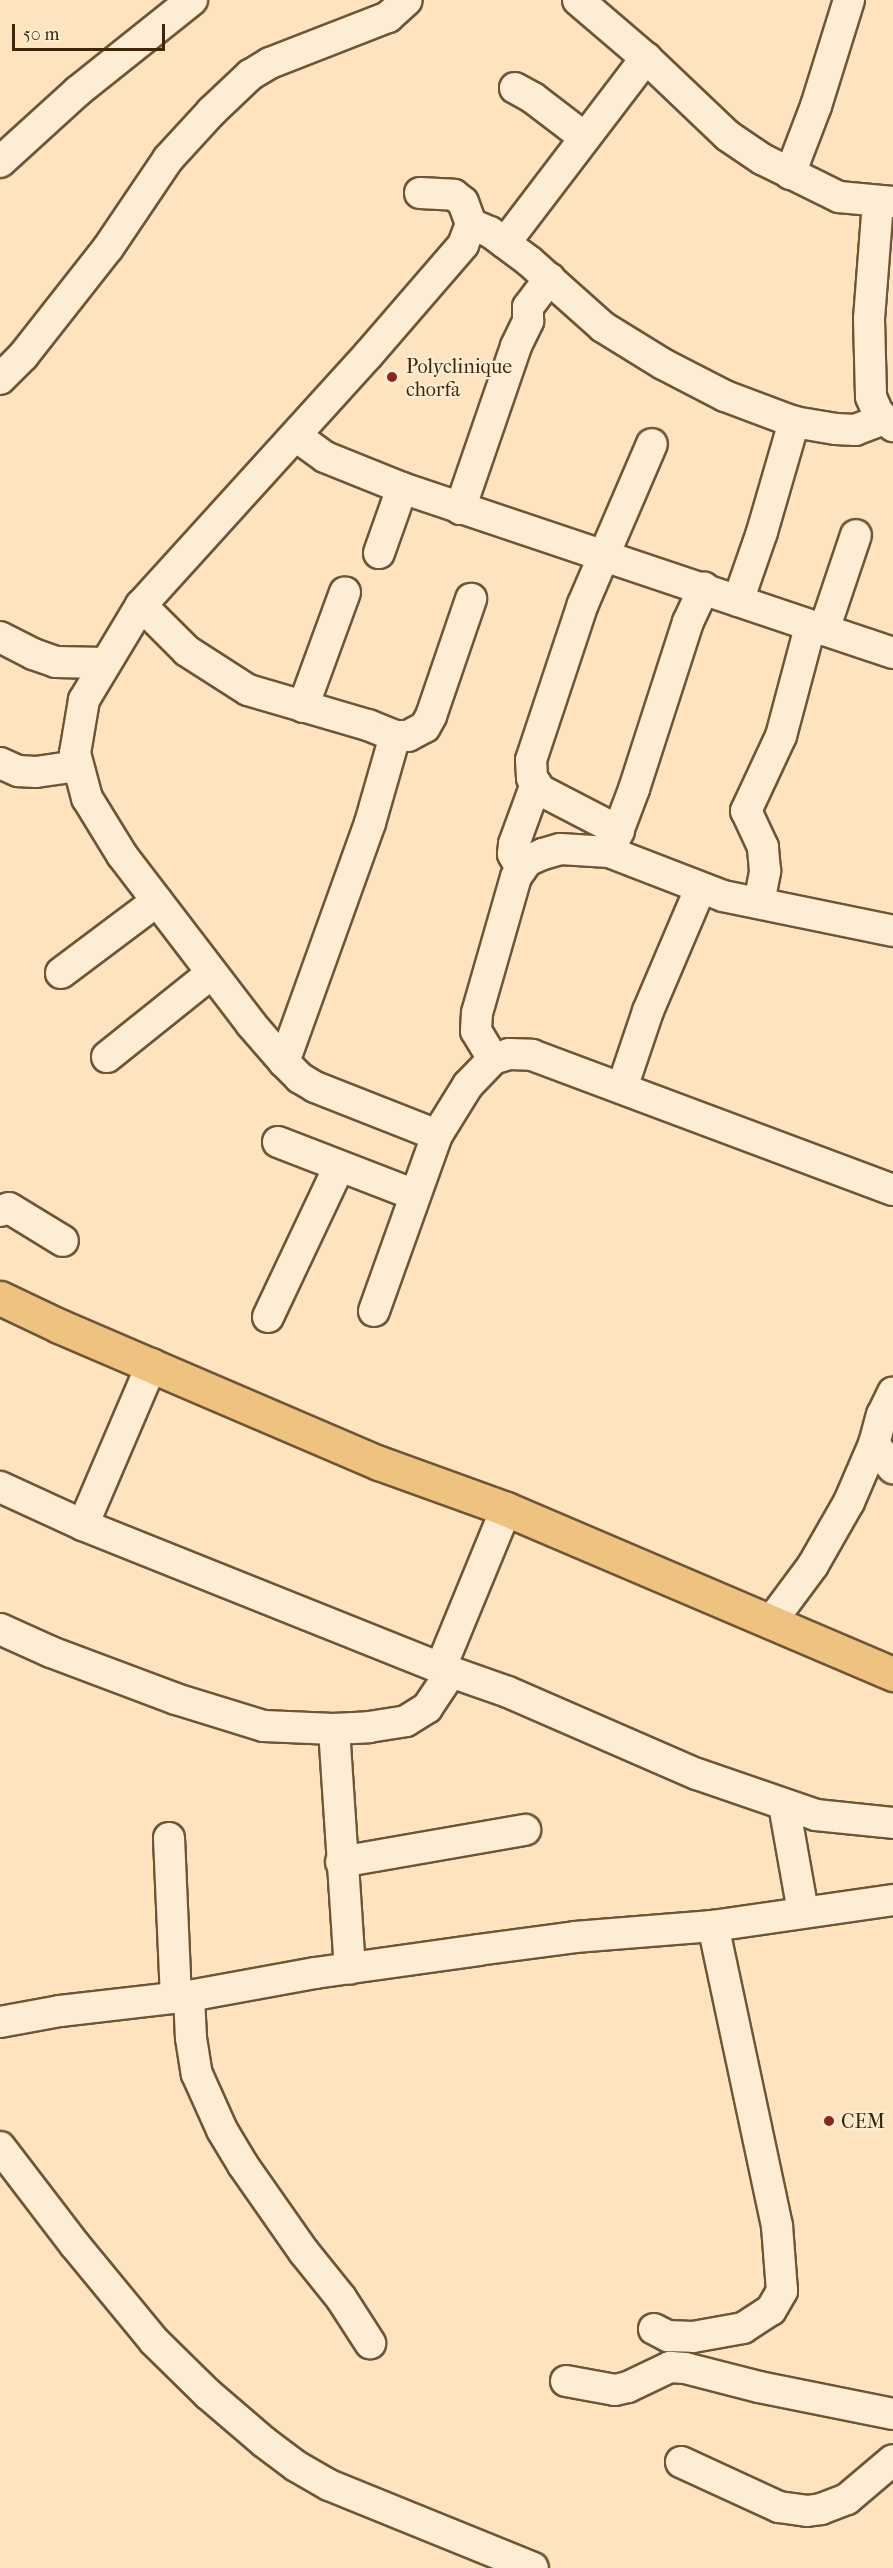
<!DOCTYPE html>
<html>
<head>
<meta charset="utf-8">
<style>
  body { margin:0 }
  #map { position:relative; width:893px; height:2568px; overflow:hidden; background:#fde3be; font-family:"IM FELL French Canon",serif }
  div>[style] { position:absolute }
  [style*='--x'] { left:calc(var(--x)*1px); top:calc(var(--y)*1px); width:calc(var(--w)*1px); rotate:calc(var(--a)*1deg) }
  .roads { filter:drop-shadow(2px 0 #6f5536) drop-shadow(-2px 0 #6f5536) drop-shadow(0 2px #6f5536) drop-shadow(0 -2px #6f5536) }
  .minor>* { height:30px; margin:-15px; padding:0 15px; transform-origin:15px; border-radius:15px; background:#feedd5 }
  .major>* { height:33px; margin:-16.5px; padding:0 16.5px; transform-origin:16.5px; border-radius:16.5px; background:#eec27f }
  .dots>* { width:16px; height:16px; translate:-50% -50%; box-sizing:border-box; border:3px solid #feedd5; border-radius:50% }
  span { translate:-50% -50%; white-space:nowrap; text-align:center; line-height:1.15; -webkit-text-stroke:4.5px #feedd5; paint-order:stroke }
  .poi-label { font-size:20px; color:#402609 }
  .left { translate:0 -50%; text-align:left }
  .scale { position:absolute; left:12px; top:24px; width:153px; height:27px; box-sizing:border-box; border:3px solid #402609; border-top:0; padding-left:8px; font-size:18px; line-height:21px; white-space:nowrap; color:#402609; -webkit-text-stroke:4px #feedd5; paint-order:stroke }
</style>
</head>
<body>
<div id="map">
  <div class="roads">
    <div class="minor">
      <div style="--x:578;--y:0;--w:89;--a:40.5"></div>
      <div style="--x:646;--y:58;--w:113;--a:43.6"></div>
      <div style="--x:728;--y:136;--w:41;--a:34.1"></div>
      <div style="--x:762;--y:159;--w:86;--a:26.3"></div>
      <div style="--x:839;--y:197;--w:54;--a:5.3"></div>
      <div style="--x:515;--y:88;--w:21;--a:29"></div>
      <div style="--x:533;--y:98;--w:64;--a:37.4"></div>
      <div style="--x:0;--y:162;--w:105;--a:-42.3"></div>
      <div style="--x:78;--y:91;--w:146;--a:-38.6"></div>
      <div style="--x:790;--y:174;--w:73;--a:-69.1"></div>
      <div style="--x:816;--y:106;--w:111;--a:-72.7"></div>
      <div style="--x:420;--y:193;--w:34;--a:3"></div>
      <div style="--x:454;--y:195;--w:11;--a:38"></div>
      <div style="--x:463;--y:202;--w:23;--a:70"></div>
      <div style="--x:471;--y:224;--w:22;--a:111"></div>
      <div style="--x:463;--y:245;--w:145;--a:130.8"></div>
      <div style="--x:368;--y:355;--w:338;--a:132.2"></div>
      <div style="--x:141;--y:605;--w:111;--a:121"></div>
      <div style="--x:84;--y:700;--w:54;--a:99.6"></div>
      <div style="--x:75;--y:753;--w:47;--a:75.1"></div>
      <div style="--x:87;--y:798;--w:67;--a:58.4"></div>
      <div style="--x:122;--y:855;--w:213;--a:52.6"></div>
      <div style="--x:251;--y:1024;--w:50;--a:49"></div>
      <div style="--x:284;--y:1062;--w:23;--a:45"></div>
      <div style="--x:300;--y:1078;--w:17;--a:31"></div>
      <div style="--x:315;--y:1087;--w:131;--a:21.5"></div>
      <div style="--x:878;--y:202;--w:117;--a:94.4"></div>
      <div style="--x:869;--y:319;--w:78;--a:88.5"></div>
      <div style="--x:871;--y:397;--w:17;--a:66"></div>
      <div style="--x:878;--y:413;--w:20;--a:41"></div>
      <div style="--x:471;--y:224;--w:21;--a:23"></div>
      <div style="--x:490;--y:232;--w:49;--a:36.6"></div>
      <div style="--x:529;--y:261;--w:99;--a:41.7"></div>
      <div style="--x:603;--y:327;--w:70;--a:31.7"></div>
      <div style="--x:663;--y:364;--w:70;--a:27.3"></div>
      <div style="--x:725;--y:396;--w:74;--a:20.6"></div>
      <div style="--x:794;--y:422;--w:43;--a:9.5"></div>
      <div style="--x:836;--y:429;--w:19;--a:3"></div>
      <div style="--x:855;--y:430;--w:31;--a:-21"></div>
      <div style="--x:505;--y:243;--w:233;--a:-52.7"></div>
      <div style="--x:0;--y:379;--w:33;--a:-45"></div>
      <div style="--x:23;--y:356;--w:137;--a:-51.8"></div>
      <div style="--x:108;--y:248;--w:107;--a:-56"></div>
      <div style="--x:168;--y:159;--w:64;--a:-47.5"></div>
      <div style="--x:211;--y:112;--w:54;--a:-43.5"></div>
      <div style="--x:250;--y:75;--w:23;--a:-31"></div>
      <div style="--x:270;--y:63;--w:127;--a:-21.3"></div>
      <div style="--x:388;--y:17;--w:25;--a:-42"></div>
      <div style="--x:296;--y:436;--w:36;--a:36"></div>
      <div style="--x:325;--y:457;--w:83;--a:21.9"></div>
      <div style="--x:402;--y:488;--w:518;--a:18.57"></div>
      <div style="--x:460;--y:509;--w:172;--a:-71"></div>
      <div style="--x:516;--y:346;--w:28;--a:-64"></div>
      <div style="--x:528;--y:321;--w:14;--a:-90"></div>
      <div style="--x:528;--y:307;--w:36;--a:-53"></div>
      <div style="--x:379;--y:553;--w:69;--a:-70.5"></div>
      <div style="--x:738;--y:601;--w:73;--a:-70.8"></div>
      <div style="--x:762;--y:532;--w:115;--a:-73.8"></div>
      <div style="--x:141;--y:605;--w:65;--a:45"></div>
      <div style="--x:187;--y:651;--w:72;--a:32.6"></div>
      <div style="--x:248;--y:690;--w:125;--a:16.3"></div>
      <div style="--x:368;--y:725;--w:29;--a:22"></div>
      <div style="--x:395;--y:736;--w:13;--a:0"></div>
      <div style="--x:408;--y:736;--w:19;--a:-28"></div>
      <div style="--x:425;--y:727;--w:13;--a:-61"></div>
      <div style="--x:431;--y:716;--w:124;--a:-71.1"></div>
      <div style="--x:824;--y:630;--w:100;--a:-71.4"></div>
      <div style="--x:0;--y:637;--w:37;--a:27"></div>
      <div style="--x:33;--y:654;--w:24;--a:19"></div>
      <div style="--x:56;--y:662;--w:48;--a:1.2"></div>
      <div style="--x:303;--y:707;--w:122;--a:-69.9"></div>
      <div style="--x:0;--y:763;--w:20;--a:24"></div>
      <div style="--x:18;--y:771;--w:18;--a:3"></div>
      <div style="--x:36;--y:772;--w:41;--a:-8.3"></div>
      <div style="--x:619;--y:831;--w:89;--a:-152.6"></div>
      <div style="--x:540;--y:790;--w:14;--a:-124"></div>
      <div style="--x:532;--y:778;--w:18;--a:-93"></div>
      <div style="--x:531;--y:760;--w:164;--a:-71.6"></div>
      <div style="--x:583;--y:604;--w:174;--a:-66.7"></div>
      <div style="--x:611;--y:850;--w:65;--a:-69.3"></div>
      <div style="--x:634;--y:789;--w:176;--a:-72.1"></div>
      <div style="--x:688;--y:622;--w:38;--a:-65"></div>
      <div style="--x:520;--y:867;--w:15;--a:-118"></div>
      <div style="--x:513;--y:854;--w:10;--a:-84"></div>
      <div style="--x:514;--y:844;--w:64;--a:-69.9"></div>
      <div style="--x:759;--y:903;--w:33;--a:-79"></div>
      <div style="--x:765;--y:871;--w:24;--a:-95"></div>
      <div style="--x:763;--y:847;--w:40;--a:-115"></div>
      <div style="--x:746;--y:811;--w:83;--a:-65"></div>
      <div style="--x:781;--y:736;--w:113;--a:-75.1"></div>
      <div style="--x:61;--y:973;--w:120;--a:-36.9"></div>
      <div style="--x:107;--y:1057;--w:134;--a:-38.7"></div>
      <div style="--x:493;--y:1059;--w:33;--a:-121"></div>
      <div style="--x:476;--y:1031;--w:18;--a:-87"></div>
      <div style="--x:477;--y:1013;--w:141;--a:-74"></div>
      <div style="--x:516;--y:877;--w:19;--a:-55"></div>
      <div style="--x:527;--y:861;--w:17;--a:-24"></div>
      <div style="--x:543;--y:854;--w:18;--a:-16"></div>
      <div style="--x:560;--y:849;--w:49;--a:3.5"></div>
      <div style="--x:609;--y:852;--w:122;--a:21.1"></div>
      <div style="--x:723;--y:896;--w:174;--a:11.6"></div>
      <div style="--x:284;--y:1062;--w:254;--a:-70.2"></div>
      <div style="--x:370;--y:823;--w:91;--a:-74"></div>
      <div style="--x:622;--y:1088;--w:81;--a:-71.3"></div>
      <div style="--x:648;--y:1011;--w:133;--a:-66.9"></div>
      <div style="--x:278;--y:1142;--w:147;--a:21.1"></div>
      <div style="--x:0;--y:1211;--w:9;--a:-18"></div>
      <div style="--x:9;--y:1208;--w:63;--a:31.4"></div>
      <div style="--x:374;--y:1311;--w:187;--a:-70.3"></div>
      <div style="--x:437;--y:1135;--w:59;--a:-58.2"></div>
      <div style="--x:468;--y:1085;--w:36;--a:-46"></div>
      <div style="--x:493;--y:1059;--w:17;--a:-17"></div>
      <div style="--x:509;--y:1054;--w:23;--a:2"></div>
      <div style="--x:532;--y:1055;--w:385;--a:20.5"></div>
      <div style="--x:268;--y:1317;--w:166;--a:-64.7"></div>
      <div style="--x:874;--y:1444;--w:31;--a:52"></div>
      <div style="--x:0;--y:1487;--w:91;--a:24.6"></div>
      <div style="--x:83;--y:1525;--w:396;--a:21.8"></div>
      <div style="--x:451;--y:1672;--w:60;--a:19.3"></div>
      <div style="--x:508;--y:1692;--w:206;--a:23.5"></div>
      <div style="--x:697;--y:1774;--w:126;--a:19"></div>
      <div style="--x:816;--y:1815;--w:77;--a:5.9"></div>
      <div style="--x:83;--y:1525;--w:175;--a:-66.8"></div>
      <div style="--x:770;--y:1623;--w:72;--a:-53.4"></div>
      <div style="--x:813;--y:1565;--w:73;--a:-60.3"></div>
      <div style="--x:849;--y:1502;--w:63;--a:-66.7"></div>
      <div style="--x:874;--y:1444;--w:30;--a:-75"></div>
      <div style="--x:882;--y:1415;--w:25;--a:-64"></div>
      <div style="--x:0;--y:1629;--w:56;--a:24.3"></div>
      <div style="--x:51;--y:1652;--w:134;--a:20.6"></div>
      <div style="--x:176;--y:1699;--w:92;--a:17.1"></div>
      <div style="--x:264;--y:1726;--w:70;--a:2.5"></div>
      <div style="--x:334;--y:1729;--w:35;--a:-3"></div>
      <div style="--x:369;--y:1727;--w:37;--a:-9"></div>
      <div style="--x:406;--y:1721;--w:25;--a:-32"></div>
      <div style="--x:427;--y:1708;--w:43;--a:-56.3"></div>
      <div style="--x:441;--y:1667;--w:171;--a:-67.6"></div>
      <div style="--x:334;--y:1729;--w:240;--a:86.2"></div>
      <div style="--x:784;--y:1805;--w:109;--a:79.9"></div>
      <div style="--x:169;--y:1838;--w:159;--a:87.5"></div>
      <div style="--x:341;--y:1862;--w:187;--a:-9.9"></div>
      <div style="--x:189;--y:1996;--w:42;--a:87.3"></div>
      <div style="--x:191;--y:2038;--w:36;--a:81"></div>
      <div style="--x:197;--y:2074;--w:61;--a:65.9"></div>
      <div style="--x:222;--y:2130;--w:41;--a:59"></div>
      <div style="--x:243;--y:2165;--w:106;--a:55"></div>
      <div style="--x:304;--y:2252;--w:59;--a:51.2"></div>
      <div style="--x:341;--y:2298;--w:54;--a:57.2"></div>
      <div style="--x:0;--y:2022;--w:61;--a:-10.4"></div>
      <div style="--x:60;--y:2011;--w:130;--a:-6.6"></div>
      <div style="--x:189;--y:1996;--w:128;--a:-10.3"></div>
      <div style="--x:315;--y:1973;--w:165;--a:-8"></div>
      <div style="--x:478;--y:1950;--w:98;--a:-7.6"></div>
      <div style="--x:575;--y:1937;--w:138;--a:-4.6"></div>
      <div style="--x:713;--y:1926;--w:182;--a:-8.2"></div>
      <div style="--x:0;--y:2147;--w:123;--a:52.6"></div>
      <div style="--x:75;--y:2245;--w:124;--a:50.5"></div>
      <div style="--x:154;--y:2341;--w:76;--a:44.5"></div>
      <div style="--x:208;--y:2394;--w:74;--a:40.6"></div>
      <div style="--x:264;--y:2442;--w:40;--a:37"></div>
      <div style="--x:296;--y:2466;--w:38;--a:30"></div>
      <div style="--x:329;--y:2485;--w:220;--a:22.1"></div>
      <div style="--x:654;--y:2329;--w:16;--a:27"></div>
      <div style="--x:668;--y:2336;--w:25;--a:2"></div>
      <div style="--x:693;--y:2337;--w:51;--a:-10.2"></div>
      <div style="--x:743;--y:2328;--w:33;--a:-33"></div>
      <div style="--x:771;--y:2310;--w:22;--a:-60"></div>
      <div style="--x:782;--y:2291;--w:65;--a:-94.4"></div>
      <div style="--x:777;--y:2226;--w:307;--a:-102"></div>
      <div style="--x:566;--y:2381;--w:50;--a:10.4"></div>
      <div style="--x:615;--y:2390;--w:13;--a:-13"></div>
      <div style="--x:628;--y:2387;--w:47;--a:-25.5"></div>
      <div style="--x:670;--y:2367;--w:15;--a:4"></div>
      <div style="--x:685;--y:2368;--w:76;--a:14.4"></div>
      <div style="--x:759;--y:2387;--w:137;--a:11.4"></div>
      <div style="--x:681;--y:2462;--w:108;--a:24.7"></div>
      <div style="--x:779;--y:2507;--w:28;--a:8"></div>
      <div style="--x:807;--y:2511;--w:14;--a:-8"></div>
      <div style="--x:821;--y:2509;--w:28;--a:-21"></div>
      <div style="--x:847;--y:2499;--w:60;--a:-40.3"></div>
    </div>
    <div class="major">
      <div style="--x:0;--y:1298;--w:65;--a:25.4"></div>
      <div style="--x:59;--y:1326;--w:348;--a:23.2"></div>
      <div style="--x:379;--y:1463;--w:135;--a:19.9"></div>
      <div style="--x:506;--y:1509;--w:421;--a:23.1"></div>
    </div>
  </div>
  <div class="dots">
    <div style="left:392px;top:377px;background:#8f2418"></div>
    <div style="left:829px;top:2121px;background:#8f2418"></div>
  </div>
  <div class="poi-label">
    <span class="left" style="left:406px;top:378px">Polyclinique<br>chorfa</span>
    <span class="left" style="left:841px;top:2121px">CEM</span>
  </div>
  <div class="scale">50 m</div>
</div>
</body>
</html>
